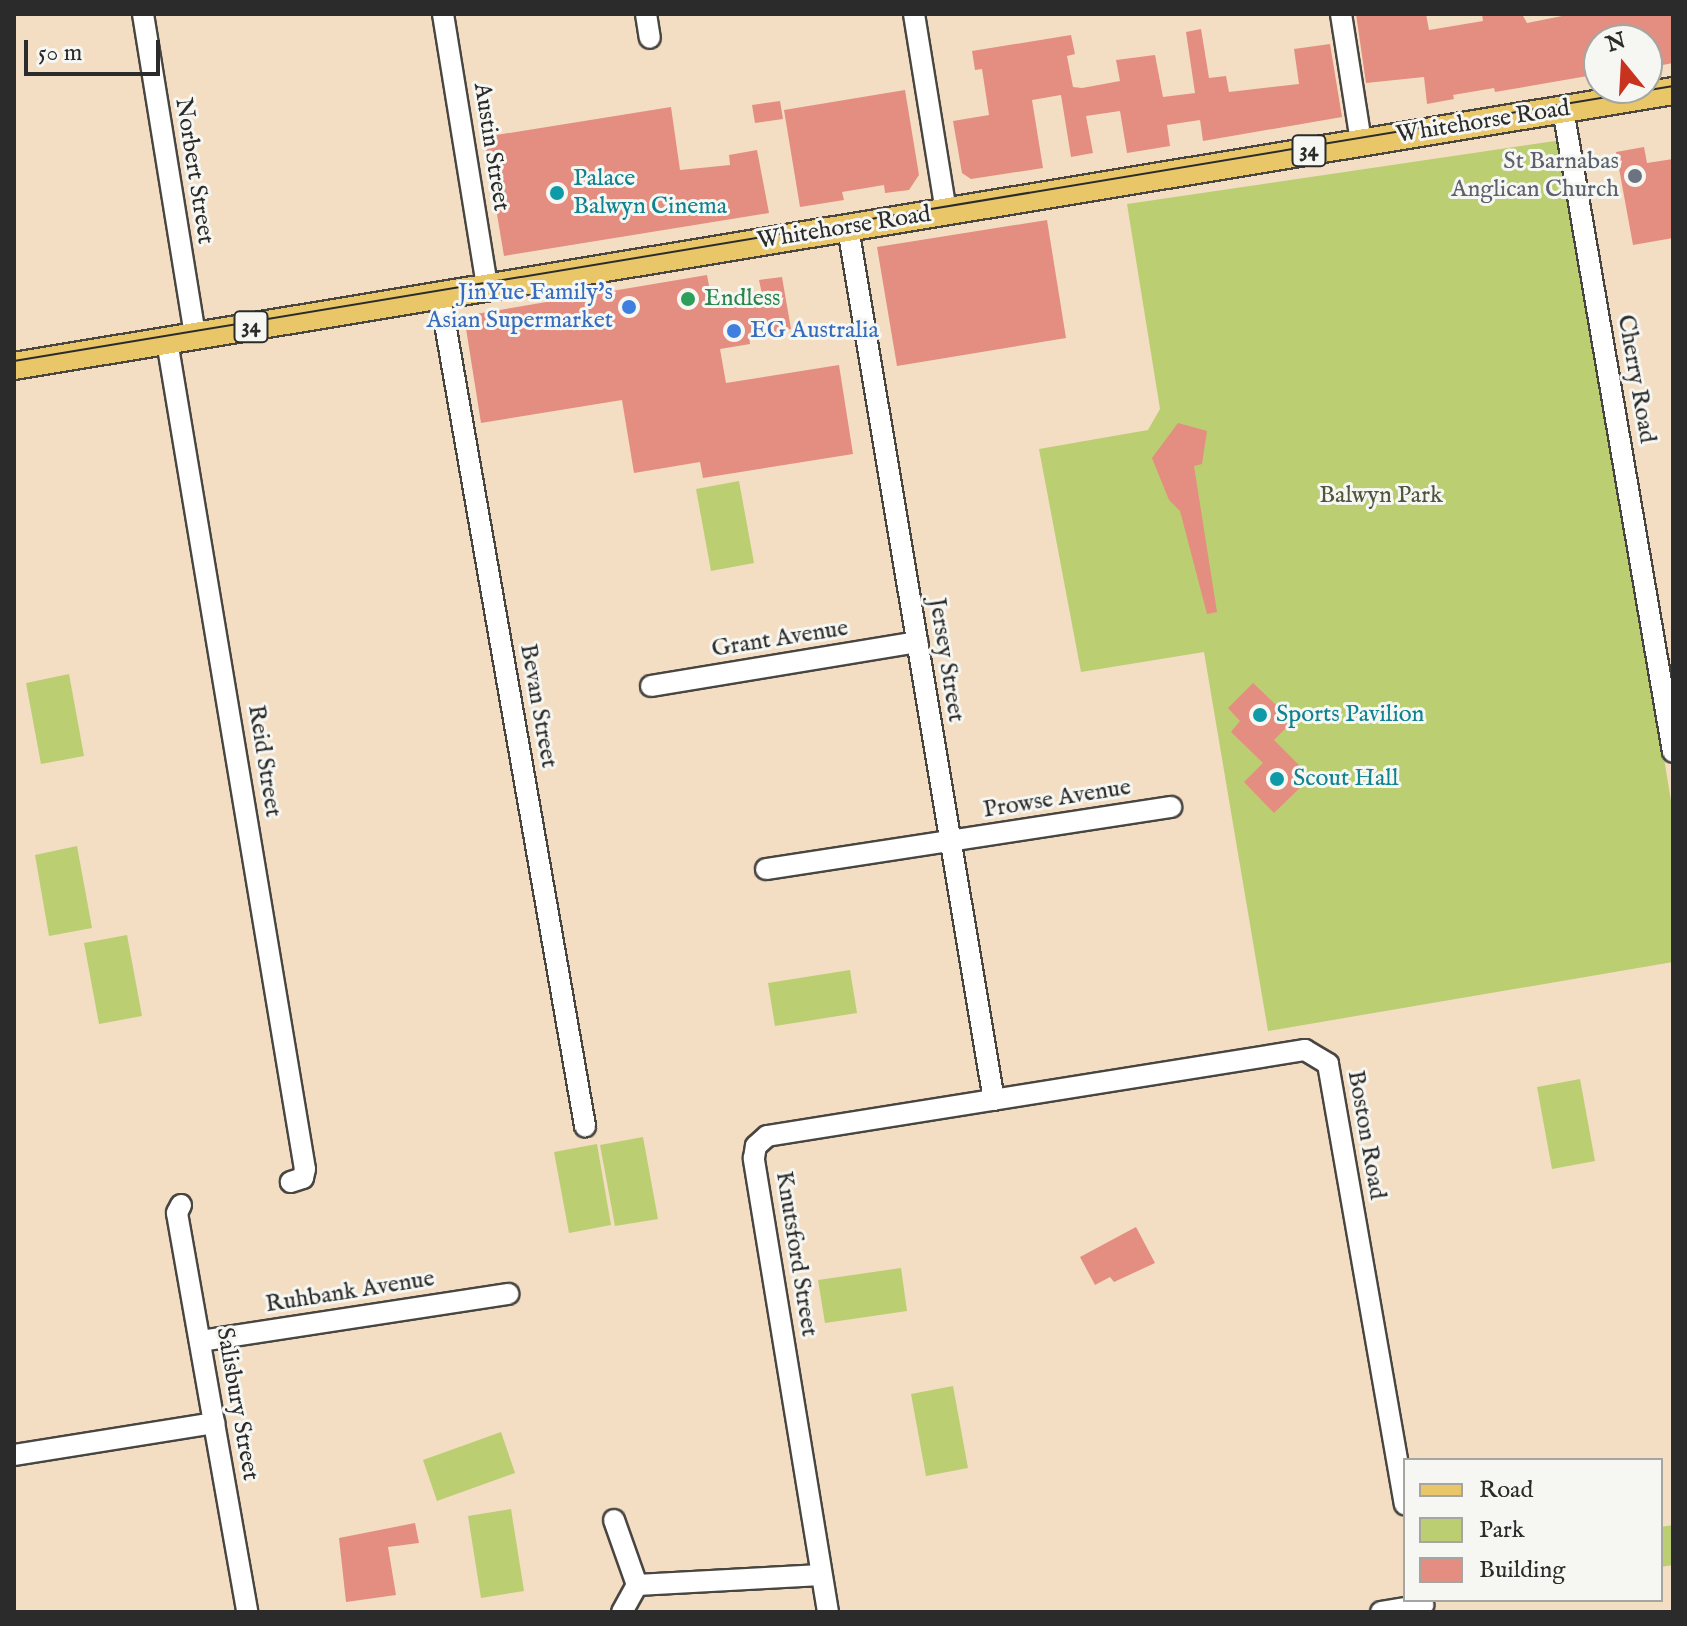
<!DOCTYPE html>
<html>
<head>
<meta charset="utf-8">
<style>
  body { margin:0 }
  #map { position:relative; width:1687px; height:1626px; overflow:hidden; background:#f3dec3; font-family:"IM FELL English",serif }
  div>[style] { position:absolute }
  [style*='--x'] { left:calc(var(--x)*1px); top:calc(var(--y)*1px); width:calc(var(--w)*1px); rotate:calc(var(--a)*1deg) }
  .green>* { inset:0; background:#bbce71 }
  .building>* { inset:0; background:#e38e80 }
  .roads { filter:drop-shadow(2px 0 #494642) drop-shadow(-2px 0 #494642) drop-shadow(0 2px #494642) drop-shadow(0 -2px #494642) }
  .minor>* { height:20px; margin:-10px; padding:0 10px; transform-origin:10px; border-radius:10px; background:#fff }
  .major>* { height:26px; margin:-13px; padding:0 13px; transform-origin:13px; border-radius:13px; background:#e9c769 }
  .tram>* { height:2px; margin:-1px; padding:0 1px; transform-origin:1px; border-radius:1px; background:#2b2b2b }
  .dots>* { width:22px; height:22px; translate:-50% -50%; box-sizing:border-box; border:4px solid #f6f6f2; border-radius:50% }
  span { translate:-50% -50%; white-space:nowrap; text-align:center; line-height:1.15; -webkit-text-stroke:6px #f6f6f2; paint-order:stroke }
  .shield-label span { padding:2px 6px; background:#f6f6f2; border:2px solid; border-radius:6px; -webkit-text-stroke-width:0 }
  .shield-label { font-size:22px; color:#2b2b2b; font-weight:700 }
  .street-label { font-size:24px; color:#2b2b2b }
  .worship-label { font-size:24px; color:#5b616d }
  .right { translate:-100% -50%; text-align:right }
  .culture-label { font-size:24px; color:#0d838f }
  .left { translate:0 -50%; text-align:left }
  .shop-label { font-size:24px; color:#366cbe }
  .leisure-label { font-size:24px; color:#27864d }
  .park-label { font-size:24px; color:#4f543c }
  .frame { position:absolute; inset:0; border:16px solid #2b2b2b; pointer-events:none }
  .legend { position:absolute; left:1403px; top:1458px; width:260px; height:144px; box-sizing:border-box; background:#f6f6f2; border:2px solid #a5a5a2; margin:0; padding:10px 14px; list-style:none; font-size:24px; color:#2b2b2b }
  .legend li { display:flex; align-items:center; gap:16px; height:40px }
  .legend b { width:40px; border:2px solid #a5a5a2 }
  .north { position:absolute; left:1583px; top:24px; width:80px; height:80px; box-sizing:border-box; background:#f6f6f2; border:2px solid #a5a5a2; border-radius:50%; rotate:342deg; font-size:22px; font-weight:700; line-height:32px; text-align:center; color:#2b2b2b }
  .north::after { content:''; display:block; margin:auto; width:28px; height:36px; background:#c8321e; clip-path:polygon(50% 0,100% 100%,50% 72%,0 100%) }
  .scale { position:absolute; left:24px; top:40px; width:136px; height:36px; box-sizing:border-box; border:4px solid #2b2b2b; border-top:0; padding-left:10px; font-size:24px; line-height:28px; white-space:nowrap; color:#2b2b2b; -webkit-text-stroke:6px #f6f6f2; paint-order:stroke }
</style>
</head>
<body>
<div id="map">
  <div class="green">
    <div style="clip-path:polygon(1562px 140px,1673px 813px,1673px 962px,1268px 1031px,1204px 652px,1081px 672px,1039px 449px,1148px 430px,1160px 409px,1127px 204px)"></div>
    <div style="clip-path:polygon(739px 481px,754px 563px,711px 571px,696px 489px)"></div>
    <div style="clip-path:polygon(69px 674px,84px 756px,41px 764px,26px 683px)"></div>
    <div style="clip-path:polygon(77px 846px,92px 928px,49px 936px,35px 855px)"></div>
    <div style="clip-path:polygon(127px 935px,142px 1016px,99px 1024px,84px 943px)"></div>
    <div style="clip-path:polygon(850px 970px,857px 1013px,775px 1026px,768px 983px)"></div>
    <div style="clip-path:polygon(1580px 1079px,1595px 1161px,1552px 1169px,1537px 1087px)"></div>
    <div style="clip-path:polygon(643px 1137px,658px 1219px,615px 1226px,600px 1145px)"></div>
    <div style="clip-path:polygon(597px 1144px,611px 1225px,569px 1233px,554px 1152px)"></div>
    <div style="clip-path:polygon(901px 1268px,907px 1311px,825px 1323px,818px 1280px)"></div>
    <div style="clip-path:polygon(953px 1386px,968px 1468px,926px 1476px,911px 1394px)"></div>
    <div style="clip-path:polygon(501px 1432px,515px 1473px,437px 1501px,423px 1460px)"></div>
    <div style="clip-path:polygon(511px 1509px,524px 1591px,481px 1598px,468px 1516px)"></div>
    <div style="clip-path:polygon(1673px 1525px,1673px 1565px,1661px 1567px,1661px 1527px)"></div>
  </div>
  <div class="building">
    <div style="clip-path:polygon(1356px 14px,1426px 14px,1429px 30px,1483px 21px,1482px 14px,1522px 14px,1527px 23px,1572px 14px,1673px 14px,1673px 63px,1647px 68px,1647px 40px,1599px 40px,1599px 74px,1495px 92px,1494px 88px,1453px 95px,1454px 99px,1427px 104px,1424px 77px,1366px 83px)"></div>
    <div style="clip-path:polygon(1201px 29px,1209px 78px,1226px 76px,1229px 92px,1299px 84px,1294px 49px,1330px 44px,1342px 117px,1203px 141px,1200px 120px,1167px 125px,1170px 146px,1127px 153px,1120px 111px,1086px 116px,1093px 153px,1071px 157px,1061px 95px,1032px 100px,1043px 168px,971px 179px,962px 173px,953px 121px,989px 115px,982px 69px,975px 70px,972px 51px,1071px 35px,1075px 54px,1067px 56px,1073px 87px,1082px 88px,1120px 81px,1116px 60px,1155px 55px,1163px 97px,1195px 93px,1186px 32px)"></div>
    <div style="clip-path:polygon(905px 90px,919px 175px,909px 190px,885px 193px,884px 185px,842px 192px,844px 200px,800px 207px,784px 110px)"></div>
    <div style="clip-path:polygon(780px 101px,783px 119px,755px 123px,752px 105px)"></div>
    <div style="clip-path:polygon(671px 107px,680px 170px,730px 165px,729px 155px,757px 150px,769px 213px,504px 256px,484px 137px)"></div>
    <div style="clip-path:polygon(1644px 147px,1647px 163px,1673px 159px,1673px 238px,1633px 245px,1616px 152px)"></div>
    <div style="clip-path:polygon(1047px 220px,1066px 338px,897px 366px,877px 247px)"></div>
    <div style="clip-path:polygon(707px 275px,712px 302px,762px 294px,759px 280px,782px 277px,791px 329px,749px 336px,750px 344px,720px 349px,726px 383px,839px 365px,853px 454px,703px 478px,700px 462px,634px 473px,622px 400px,481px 423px,464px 316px)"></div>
    <div style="clip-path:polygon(1178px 423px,1207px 431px,1202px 464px,1194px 466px,1217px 612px,1207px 614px,1180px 511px,1169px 500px,1152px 458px)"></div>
    <div style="clip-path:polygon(1253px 683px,1293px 721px,1274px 740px,1311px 777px,1274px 813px,1244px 782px,1263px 763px,1231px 732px,1240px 721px,1228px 708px)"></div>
    <div style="clip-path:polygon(1136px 1227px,1155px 1263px,1114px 1282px,1110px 1277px,1095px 1285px,1080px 1257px)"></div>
    <div style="clip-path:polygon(415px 1523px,419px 1543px,388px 1547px,396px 1595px,346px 1602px,339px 1538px)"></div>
  </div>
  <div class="roads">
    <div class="minor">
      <div style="--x:143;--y:14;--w:326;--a:80.8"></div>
      <div style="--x:443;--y:14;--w:277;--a:80.8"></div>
      <div style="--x:646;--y:14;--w:24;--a:81"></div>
      <div style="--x:914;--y:14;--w:201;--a:80.8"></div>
      <div style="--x:1341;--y:14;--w:130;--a:81.1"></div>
      <div style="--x:1563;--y:109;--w:652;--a:80.29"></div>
      <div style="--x:848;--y:228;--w:884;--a:80.5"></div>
      <div style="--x:440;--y:295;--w:844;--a:80.1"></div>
      <div style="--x:167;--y:341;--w:839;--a:80.54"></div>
      <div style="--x:305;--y:1169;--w:9;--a:103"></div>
      <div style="--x:303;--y:1178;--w:13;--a:162"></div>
      <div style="--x:651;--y:686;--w:270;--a:-9.4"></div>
      <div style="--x:766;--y:869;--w:410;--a:-8.7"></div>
      <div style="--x:181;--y:1205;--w:9;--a:117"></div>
      <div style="--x:177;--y:1213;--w:405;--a:80"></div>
      <div style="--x:200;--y:1341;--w:312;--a:-8.7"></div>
      <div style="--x:14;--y:1455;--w:203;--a:-9.1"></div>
      <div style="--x:614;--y:1520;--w:69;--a:70.5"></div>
      <div style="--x:637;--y:1585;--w:184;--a:-3.1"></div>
      <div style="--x:622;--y:1612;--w:31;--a:-61"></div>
      <div style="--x:828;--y:1612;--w:460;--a:-99.3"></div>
      <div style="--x:754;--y:1158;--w:12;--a:-81"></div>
      <div style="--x:756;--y:1146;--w:15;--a:-42"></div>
      <div style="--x:767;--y:1136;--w:545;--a:-9.08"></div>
      <div style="--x:1305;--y:1050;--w:27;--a:31"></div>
      <div style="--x:1328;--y:1064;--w:447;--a:80.1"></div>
      <div style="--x:1381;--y:1612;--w:43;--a:-9.5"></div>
    </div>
    <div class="major">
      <div style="--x:14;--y:366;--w:1682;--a:-9.41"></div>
    </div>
  </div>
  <div class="tram">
    <div style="--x:14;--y:361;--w:1682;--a:-9.41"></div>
  </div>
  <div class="dots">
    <div style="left:1635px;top:176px;background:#6b7280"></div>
    <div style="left:557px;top:193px;background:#0f9aa8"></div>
    <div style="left:688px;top:299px;background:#2e9e5b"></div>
    <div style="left:629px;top:307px;background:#3f7fe0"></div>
    <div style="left:734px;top:331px;background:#3f7fe0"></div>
    <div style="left:1260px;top:715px;background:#0f9aa8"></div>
    <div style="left:1277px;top:779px;background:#0f9aa8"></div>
  </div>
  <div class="shield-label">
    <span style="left:1309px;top:151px">34</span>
    <span style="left:251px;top:327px">34</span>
  </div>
  <div class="street-label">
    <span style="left:1483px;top:122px;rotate:-9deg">Whitehorse Road</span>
    <span style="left:491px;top:147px;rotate:81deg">Austin Street</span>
    <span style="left:194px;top:171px;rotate:81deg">Norbert Street</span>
    <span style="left:844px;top:228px;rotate:-9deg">Whitehorse Road</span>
    <span style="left:1636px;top:379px;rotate:80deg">Cherry Road</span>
    <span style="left:780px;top:639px;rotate:-9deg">Grant Avenue</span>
    <span style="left:946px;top:660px;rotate:81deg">Jersey Street</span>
    <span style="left:538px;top:706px;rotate:80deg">Bevan Street</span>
    <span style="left:264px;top:761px;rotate:81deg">Reid Street</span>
    <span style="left:1057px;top:799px;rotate:-9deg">Prowse Avenue</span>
    <span style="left:1366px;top:1135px;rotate:80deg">Boston Road</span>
    <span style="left:796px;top:1254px;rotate:81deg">Knutsford Street</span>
    <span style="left:350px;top:1292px;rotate:-9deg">Ruhbank Avenue</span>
    <span style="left:237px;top:1404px;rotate:80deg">Salisbury Street</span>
  </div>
  <div class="worship-label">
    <span class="right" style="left:1619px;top:176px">St Barnabas<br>Anglican Church</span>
  </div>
  <div class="culture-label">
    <span class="left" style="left:573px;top:193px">Palace<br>Balwyn Cinema</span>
    <span class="left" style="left:1276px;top:715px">Sports Pavilion</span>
    <span class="left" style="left:1293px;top:779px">Scout Hall</span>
  </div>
  <div class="shop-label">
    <span class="right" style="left:613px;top:307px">JinYue Family's<br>Asian Supermarket</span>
    <span class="left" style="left:750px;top:331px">EG Australia</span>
  </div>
  <div class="leisure-label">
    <span class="left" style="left:704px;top:299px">Endless</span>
  </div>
  <div class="park-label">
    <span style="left:1381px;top:496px">Balwyn Park</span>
  </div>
  <div class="frame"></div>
  <ul class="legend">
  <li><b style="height:10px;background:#e9c769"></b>Road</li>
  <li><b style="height:22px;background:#bbce71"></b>Park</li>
  <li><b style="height:22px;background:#e38e80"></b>Building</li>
  </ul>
  <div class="north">N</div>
  <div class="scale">50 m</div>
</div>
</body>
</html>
